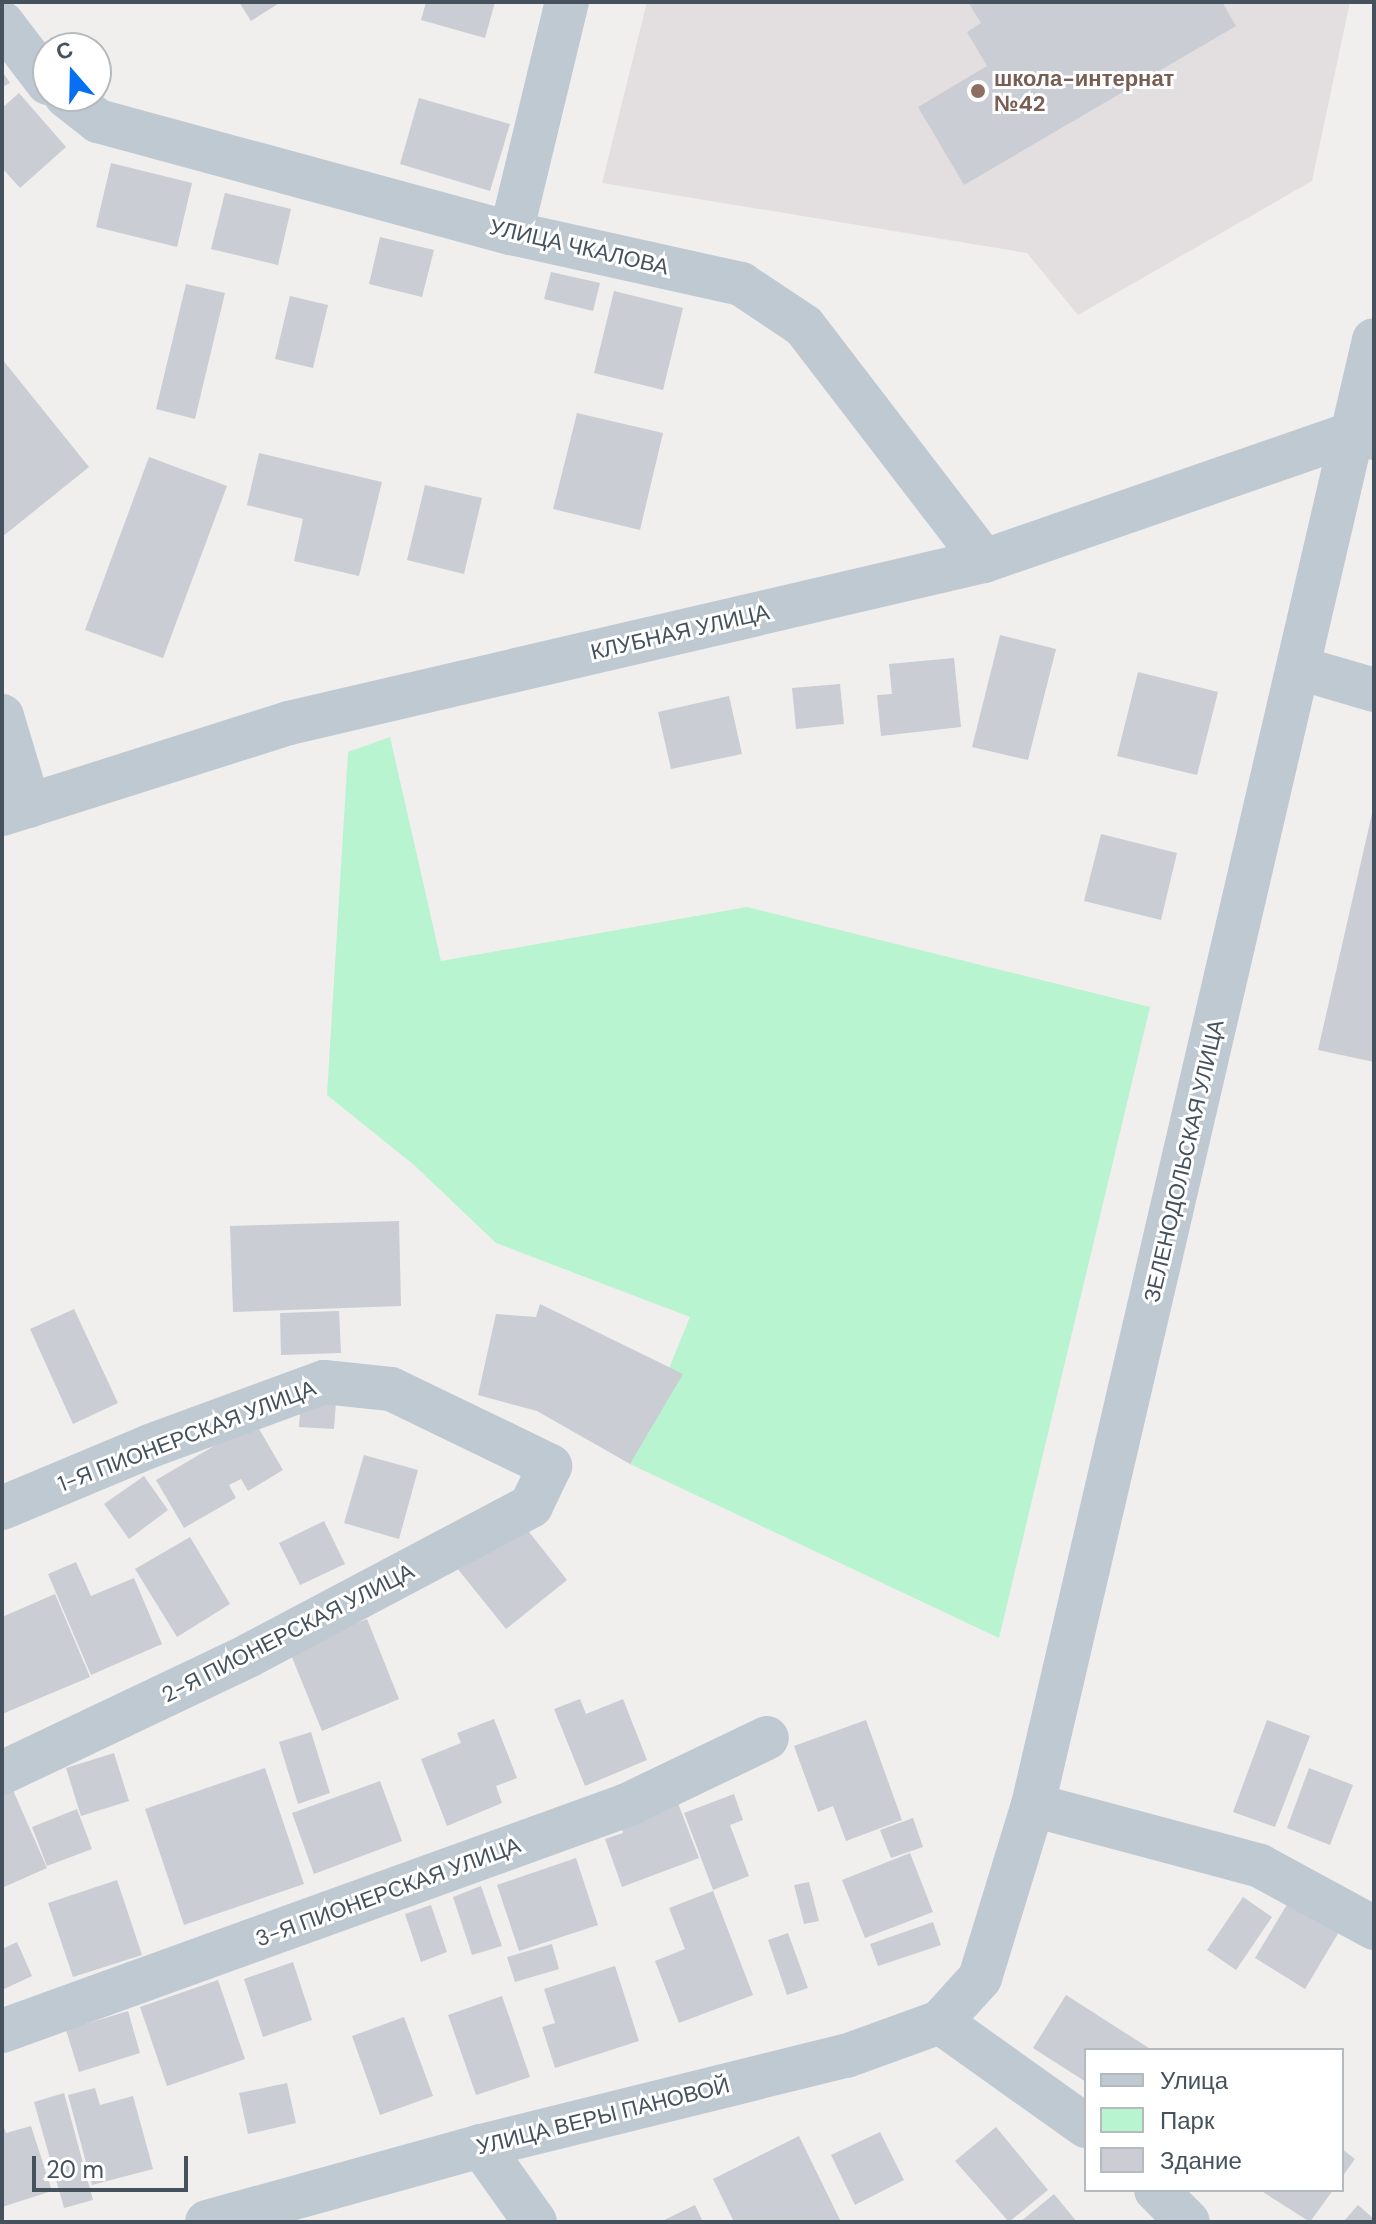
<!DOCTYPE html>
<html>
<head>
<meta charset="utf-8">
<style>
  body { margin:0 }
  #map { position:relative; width:1376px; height:2224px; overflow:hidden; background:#f1eeee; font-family:"DM Sans",sans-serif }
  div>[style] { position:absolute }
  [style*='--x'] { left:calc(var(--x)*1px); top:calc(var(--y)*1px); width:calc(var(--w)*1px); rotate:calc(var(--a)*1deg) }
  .education>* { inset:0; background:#e3dfe0 }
  .green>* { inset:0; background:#b8f4cf }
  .building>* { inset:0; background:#cacdd4 }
  .minor>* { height:44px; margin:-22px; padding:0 22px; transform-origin:22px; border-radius:22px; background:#bec9d2 }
  .dots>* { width:22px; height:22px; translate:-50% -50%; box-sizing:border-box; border:4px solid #fff; border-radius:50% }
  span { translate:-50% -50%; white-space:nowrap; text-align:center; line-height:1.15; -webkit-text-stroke:6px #fff; paint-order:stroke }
  .education-label { font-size:22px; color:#785e54; font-weight:700 }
  .left { translate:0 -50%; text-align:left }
  .street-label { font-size:22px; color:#45525e }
  .frame { position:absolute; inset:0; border:4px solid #45525e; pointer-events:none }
  .legend { position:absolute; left:1084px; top:2048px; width:260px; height:144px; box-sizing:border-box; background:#fff; border:2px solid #b5babf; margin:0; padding:10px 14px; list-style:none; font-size:24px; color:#45525e }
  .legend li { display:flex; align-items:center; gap:16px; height:40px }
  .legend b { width:40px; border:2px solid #b5babf }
  .north { position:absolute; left:32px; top:32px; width:80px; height:80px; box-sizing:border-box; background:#fff; border:2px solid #b5babf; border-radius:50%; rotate:340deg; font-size:22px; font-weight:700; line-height:32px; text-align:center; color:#45525e }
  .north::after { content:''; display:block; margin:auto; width:28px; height:36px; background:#076ff3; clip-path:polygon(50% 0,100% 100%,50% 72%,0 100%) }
  .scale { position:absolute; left:32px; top:2156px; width:156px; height:36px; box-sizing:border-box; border:4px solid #45525e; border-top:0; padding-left:10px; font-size:24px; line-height:28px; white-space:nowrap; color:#45525e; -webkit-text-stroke:6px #fff; paint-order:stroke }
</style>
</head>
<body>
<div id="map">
  <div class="education">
    <div style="clip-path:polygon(647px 2px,1350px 2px,1312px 181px,1078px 315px,1027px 253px,602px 183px)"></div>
  </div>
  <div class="green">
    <div style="clip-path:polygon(390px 737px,441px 961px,747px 907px,1150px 1007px,999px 1638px,630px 1464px,690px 1317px,496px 1243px,414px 1165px,327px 1095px,348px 752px)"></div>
  </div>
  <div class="building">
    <div style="clip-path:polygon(239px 2px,281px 2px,251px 21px)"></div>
    <div style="clip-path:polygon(426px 2px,495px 2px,485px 38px,421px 20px)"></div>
    <div style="clip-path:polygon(968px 2px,1222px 2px,1236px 26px,964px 185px,918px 107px,987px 66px,967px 32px,981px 23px)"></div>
    <div style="clip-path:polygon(2px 71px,10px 83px,2px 87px)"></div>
    <div style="clip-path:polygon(19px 93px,66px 147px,20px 188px,2px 168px,2px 108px)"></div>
    <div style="clip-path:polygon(419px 98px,510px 124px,490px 191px,400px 164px)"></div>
    <div style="clip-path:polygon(111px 163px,192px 183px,177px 247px,96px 227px)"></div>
    <div style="clip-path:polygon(225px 193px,291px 209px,278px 265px,211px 249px)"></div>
    <div style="clip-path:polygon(380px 237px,434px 250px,422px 297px,369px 284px)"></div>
    <div style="clip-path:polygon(551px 272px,600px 283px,593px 311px,544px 299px)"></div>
    <div style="clip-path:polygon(186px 284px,225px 293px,195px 419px,156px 409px)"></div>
    <div style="clip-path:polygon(614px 291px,683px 308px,663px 390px,594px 373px)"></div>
    <div style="clip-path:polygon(290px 296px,328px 305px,313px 368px,275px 359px)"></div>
    <div style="clip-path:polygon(2px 359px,89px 467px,2px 537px)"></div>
    <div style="clip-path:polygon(577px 413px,663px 433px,640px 530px,553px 509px)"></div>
    <div style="clip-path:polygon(259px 453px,382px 482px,359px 576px,294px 561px,303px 519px,247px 505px)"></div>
    <div style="clip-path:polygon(149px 457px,227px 486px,163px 658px,85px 630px)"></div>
    <div style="clip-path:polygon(425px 485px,482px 498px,464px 574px,407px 560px)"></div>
    <div style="clip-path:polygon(1000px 635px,1056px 649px,1028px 760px,972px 747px)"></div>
    <div style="clip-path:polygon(954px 658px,961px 727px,881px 736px,877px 695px,892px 694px,889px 664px)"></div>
    <div style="clip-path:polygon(1138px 672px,1218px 692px,1197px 775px,1117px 756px)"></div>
    <div style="clip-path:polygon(840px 684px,844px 724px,796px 729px,792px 688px)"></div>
    <div style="clip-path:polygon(729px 696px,742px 754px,671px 769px,658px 712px)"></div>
    <div style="clip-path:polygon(1374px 805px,1374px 1062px,1318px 1050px)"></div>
    <div style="clip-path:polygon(1101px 834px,1177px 853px,1161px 920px,1084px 901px)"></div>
    <div style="clip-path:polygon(399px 1221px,401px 1306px,233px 1312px,230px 1226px)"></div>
    <div style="clip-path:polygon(540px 1304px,683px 1374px,630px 1464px,537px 1411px,478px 1395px,496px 1314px,536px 1317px)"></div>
    <div style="clip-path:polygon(74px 1309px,118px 1403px,73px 1424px,30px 1329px)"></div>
    <div style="clip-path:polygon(339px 1311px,341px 1353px,281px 1355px,280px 1313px)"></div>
    <div style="clip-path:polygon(301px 1398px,336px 1401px,334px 1429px,299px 1427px)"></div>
    <div style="clip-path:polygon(255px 1422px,283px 1470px,248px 1491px,241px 1479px,229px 1485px,236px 1498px,184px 1528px,156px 1480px)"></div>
    <div style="clip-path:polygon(364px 1455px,418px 1470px,399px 1539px,344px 1523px)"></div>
    <div style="clip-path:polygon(144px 1476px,168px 1510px,129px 1539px,104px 1504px)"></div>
    <div style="clip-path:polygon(518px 1518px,567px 1580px,506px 1629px,457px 1568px)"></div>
    <div style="clip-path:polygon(324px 1521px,345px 1564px,300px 1585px,279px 1543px)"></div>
    <div style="clip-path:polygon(190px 1537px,230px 1604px,177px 1637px,135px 1569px)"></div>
    <div style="clip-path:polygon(76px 1562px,91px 1596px,134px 1578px,162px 1644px,91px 1675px,48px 1574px)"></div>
    <div style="clip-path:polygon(55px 1594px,90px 1677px,2px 1714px,2px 1617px)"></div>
    <div style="clip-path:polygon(367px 1619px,399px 1699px,322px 1731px,289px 1650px)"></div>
    <div style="clip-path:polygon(580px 1699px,586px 1714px,623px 1699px,647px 1760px,585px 1786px,554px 1709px)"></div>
    <div style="clip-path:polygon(494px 1719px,517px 1778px,496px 1786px,502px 1803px,447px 1826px,421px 1759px,461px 1743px,457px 1733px)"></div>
    <div style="clip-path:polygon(866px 1720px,902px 1820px,846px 1841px,833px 1806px,818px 1812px,794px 1746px)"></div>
    <div style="clip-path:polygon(1267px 1720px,1310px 1736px,1275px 1827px,1233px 1812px)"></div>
    <div style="clip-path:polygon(311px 1732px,330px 1793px,298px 1804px,279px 1742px)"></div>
    <div style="clip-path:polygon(114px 1753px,129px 1801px,81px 1816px,66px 1768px)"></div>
    <div style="clip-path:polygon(265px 1768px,304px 1884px,184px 1925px,145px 1809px)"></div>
    <div style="clip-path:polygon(1309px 1768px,1353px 1785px,1330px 1845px,1287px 1828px)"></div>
    <div style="clip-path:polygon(380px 1781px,402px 1841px,314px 1874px,292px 1813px)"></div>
    <div style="clip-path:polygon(12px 1788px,47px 1868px,4px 1887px,2px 1792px)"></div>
    <div style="clip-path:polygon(734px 1794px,743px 1820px,730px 1825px,749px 1876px,713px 1890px,684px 1813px)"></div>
    <div style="clip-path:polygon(676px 1798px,699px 1858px,622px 1887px,605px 1839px,623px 1833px,619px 1820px)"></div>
    <div style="clip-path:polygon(77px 1809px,92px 1849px,47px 1866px,32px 1827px)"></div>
    <div style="clip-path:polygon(913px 1818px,923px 1847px,891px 1858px,880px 1830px)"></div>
    <div style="clip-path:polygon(910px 1853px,933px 1912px,865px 1938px,842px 1880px)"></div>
    <div style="clip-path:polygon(576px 1858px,598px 1925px,519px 1951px,497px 1885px)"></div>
    <div style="clip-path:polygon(117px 1880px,142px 1955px,73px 1977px,48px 1903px)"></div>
    <div style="clip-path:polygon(809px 1882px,819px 1921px,804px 1924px,794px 1885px)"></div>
    <div style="clip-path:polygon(481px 1886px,502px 1946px,472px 1955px,453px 1897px)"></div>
    <div style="clip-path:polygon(713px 1891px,753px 1995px,679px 2023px,655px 1961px,685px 1949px,669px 1908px)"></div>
    <div style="clip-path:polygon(1243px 1897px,1272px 1917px,1236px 1970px,1207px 1950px)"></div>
    <div style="clip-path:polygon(1289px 1901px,1339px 1932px,1305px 1989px,1255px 1958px)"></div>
    <div style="clip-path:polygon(431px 1905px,447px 1952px,421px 1962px,405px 1914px)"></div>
    <div style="clip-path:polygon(933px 1922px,941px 1945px,878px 1966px,870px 1944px)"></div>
    <div style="clip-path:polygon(788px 1933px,808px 1988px,787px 1995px,768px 1940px)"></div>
    <div style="clip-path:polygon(17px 1942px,32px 1976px,2px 1990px,2px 1949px)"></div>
    <div style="clip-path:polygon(552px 1944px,559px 1969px,515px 1982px,507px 1957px)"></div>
    <div style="clip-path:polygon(293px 1962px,312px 2020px,263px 2037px,244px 1979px)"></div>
    <div style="clip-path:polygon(615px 1966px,639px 2041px,555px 2068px,542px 2027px,555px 2023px,544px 1989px)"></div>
    <div style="clip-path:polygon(218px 1980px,245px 2059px,167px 2086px,140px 2007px)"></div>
    <div style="clip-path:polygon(1066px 1995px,1152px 2050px,1086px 2050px,1086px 2082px,1033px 2048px)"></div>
    <div style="clip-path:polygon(502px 1996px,530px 2077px,476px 2095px,448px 2015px)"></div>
    <div style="clip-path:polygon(128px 2011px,140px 2053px,79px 2072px,66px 2030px)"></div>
    <div style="clip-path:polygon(404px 2017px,433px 2096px,380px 2115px,352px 2036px)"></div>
    <div style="clip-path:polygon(287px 2083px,296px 2123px,248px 2134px,239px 2093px)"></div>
    <div style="clip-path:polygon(95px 2088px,100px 2105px,133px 2096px,153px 2169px,92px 2185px,68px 2095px)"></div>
    <div style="clip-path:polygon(64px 2093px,93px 2200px,64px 2208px,34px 2102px)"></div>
    <div style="clip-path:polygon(2px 2122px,6px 2133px,31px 2126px,52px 2191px,2px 2207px)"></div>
    <div style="clip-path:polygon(996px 2127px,1048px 2190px,1009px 2222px,955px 2161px)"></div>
    <div style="clip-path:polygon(880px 2132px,904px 2180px,855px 2205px,831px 2155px)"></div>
    <div style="clip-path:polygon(799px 2136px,841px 2222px,734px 2222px,713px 2179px)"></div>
    <div style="clip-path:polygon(1342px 2149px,1355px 2159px,1342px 2177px)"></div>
    <div style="clip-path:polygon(1260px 2190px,1333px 2190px,1310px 2222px)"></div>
    <div style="clip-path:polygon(1054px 2194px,1077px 2222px,1020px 2222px)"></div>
    <div style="clip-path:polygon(695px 2205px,703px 2222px,660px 2222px)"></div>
    <div style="clip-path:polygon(1358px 2205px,1374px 2219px,1374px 2222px,1343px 2222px)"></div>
  </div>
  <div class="minor">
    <div style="--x:2;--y:23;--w:76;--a:52.5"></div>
    <div style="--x:66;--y:96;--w:41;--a:38"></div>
    <div style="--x:98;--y:121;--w:428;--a:15.2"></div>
    <div style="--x:511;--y:233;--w:236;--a:12.5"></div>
    <div style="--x:741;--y:284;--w:76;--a:33.7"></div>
    <div style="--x:804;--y:326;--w:296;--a:52.5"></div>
    <div style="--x:511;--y:233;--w:238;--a:-76.4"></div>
    <div style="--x:1299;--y:668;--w:78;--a:16.3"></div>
    <div style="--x:2;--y:716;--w:94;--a:73.3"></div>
    <div style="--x:2;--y:814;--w:301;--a:-17.6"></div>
    <div style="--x:289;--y:723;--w:714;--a:-13.12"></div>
    <div style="--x:984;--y:561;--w:391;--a:-19.1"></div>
    <div style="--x:1353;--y:433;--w:22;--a:13"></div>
    <div style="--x:2;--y:1508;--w:160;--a:-22.7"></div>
    <div style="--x:150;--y:1446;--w:185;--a:-20.2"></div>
    <div style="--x:324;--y:1382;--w:67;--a:6"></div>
    <div style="--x:391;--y:1389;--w:177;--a:25.8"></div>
    <div style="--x:550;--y:1466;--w:44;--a:115.4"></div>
    <div style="--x:531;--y:1506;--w:320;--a:152.1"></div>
    <div style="--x:248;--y:1656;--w:272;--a:154.6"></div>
    <div style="--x:1033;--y:1805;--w:235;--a:15"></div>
    <div style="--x:1260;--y:1866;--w:130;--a:28.5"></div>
    <div style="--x:940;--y:2022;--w:179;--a:35.5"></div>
    <div style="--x:2;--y:2031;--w:665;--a:-19.88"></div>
    <div style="--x:627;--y:1805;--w:155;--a:-25.6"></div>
    <div style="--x:481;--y:2146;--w:93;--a:54.6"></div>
    <div style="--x:1156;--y:2190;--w:45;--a:45"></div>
    <div style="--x:207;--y:2222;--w:284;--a:-15.5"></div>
    <div style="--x:481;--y:2146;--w:376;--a:-13.9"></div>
    <div style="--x:846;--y:2056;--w:100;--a:-19.9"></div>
    <div style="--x:940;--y:2022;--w:59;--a:-47.7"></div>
    <div style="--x:980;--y:1978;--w:181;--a:-73"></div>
    <div style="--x:1033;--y:1805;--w:1504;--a:-76.9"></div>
  </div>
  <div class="dots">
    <div style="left:978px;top:91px;background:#8d6e63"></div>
  </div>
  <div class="education-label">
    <span class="left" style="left:994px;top:91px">школа-интернат<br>№42</span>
  </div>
  <div class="street-label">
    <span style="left:579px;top:247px;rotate:13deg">УЛИЦА ЧКАЛОВА</span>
    <span style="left:680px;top:632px;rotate:-13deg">КЛУБНАЯ УЛИЦА</span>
    <span style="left:1184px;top:1161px;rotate:-77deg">ЗЕЛЕНОДОЛЬСКАЯ УЛИЦА</span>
    <span style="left:187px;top:1436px;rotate:-21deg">1-Я ПИОНЕРСКАЯ УЛИЦА</span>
    <span style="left:288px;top:1633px;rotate:-27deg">2-Я ПИОНЕРСКАЯ УЛИЦА</span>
    <span style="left:388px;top:1892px;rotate:-20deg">3-Я ПИОНЕРСКАЯ УЛИЦА</span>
    <span style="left:603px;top:2116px;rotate:-14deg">УЛИЦА ВЕРЫ ПАНОВОЙ</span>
  </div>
  <div class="frame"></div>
  <ul class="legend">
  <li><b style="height:10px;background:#bec9d2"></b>Улица</li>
  <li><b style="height:22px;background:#b8f4cf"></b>Парк</li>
  <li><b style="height:22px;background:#cacdd4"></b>Здание</li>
  </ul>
  <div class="north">С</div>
  <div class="scale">20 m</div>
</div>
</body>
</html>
